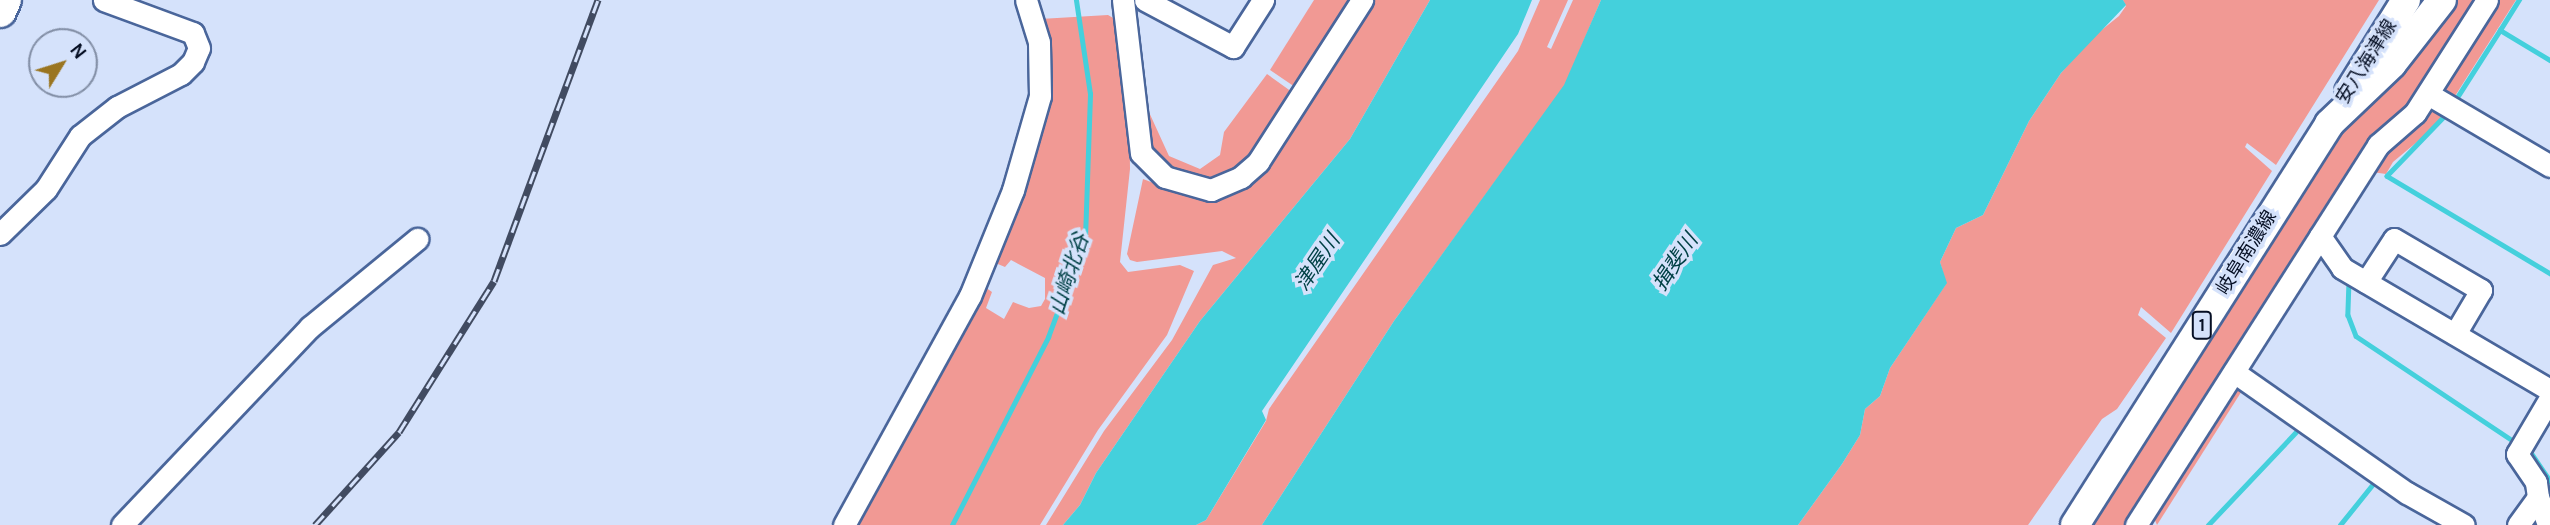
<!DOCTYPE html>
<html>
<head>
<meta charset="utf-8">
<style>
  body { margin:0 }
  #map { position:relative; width:2550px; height:525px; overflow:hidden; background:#d5e2fb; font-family:Karla,"Noto Sans JP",sans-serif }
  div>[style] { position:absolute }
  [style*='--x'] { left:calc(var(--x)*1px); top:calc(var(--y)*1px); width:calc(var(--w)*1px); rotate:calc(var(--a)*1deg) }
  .green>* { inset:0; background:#f19994 }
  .water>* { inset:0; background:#44d0dc }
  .stream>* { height:4.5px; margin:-2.25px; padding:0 2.25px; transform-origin:2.25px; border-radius:2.25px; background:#44d0dc }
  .roads { filter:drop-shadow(2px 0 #4a669b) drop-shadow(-2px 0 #4a669b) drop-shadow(0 2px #4a669b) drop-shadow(0 -2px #4a669b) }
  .minor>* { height:21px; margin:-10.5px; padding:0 10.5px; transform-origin:10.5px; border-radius:10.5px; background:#fff }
  .major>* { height:28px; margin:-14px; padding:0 14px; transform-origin:14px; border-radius:14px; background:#fff }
  .highway>* { height:32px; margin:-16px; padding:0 16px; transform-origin:16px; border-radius:16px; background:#fff }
  .rail>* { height:7px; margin-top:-3.5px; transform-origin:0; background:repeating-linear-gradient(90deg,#d5e2fb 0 13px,#414b61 0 26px); box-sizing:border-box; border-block:2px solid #414b61 }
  span { translate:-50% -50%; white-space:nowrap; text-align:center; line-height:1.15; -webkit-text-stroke:7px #d5e2fb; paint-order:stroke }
  .shield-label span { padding:2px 5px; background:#d5e2fb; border:2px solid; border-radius:5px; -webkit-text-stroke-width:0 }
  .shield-label { font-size:18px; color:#060f24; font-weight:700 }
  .street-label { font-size:19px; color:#060f24 }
  .water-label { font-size:21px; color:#004045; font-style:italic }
  .north { position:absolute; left:28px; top:28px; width:70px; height:70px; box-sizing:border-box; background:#d5e2fb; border:2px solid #828ea5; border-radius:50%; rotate:52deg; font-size:19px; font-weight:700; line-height:28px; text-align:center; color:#060f24 }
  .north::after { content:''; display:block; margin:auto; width:24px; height:32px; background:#9a7520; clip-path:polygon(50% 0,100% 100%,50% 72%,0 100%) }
</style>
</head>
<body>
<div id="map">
  <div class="green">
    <div style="clip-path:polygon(1314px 0,1349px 0,1295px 87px,1270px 70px)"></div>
    <div style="clip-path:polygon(1368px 0,1430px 0,1350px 139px,1200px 321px,1096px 473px,1080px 505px,1063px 525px,1046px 525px,1104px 431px,1172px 340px,1213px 265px,1236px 258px,1222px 251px,1137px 262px,1130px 260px,1127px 254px,1143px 179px,1199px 200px,1230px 194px,1245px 185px)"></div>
    <div style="clip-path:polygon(1540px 0,1568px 0,1547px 47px,1551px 49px,1573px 0,1601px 0,1565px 85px,1394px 321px,1262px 525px,1196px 525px,1206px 520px,1266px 421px,1269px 409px,1518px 51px)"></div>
    <div style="clip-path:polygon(2123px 0,2379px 0,2276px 165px,2247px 143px,2245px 147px,2272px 171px,2171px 333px,2141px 307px,2138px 315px,2166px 338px,2117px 409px,2102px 419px,2028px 525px,1798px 525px,1842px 464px,1860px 435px,1865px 409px,1880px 396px,1890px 368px,1946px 284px,1940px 262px,1956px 228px,1983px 215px,2029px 121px,2061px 73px,2093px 37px,2119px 16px,2126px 6px)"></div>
    <div style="clip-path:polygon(2451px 0,2483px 0,2129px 525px,2086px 525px,2330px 136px,2389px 86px)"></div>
    <div style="clip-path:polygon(2493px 0,2516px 0,2455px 96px,2438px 88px)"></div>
    <div style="clip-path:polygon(1108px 15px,1120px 22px,1129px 79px,1130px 169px,1120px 262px,1128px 272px,1180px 265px,1194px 271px,1167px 335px,1098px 430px,1040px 525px,854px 525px,918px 414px,982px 285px,992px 292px,986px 308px,1004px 319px,1013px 302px,1029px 308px,1041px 306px,1045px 299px,1045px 278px,1011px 260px,1005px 267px,993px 262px,1021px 189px,1040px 19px)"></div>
    <div style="clip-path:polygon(1267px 74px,1292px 92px,1247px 162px,1236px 171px,1206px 182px,1168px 171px,1149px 148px,1143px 99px,1169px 156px,1200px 169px,1220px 155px,1224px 132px)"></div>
    <div style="clip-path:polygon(2433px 103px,2446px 110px,2436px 126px,2393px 162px,2386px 174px,2365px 171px)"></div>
    <div style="clip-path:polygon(2231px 386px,2245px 386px,2157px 525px,2151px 511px)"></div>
  </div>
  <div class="water">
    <div style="clip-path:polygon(1430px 0,1532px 0,1518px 34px,1262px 411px,1266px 420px,1206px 520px,1196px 525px,1063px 525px,1080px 505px,1096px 473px,1200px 321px,1350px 139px)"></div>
    <div style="clip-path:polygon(1601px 0,2123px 0,2126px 5px,2061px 73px,2029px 121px,1983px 215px,1956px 228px,1940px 262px,1947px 283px,1890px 368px,1880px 396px,1865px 409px,1860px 435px,1842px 464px,1798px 525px,1262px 525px,1394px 321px,1564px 85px)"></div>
  </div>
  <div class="stream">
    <div style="--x:2500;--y:30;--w:36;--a:-58"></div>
    <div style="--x:2456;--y:99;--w:82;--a:-57.5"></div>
    <div style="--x:2500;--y:30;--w:58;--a:31"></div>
    <div style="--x:2444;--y:117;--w:82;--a:134"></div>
    <div style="--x:2387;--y:176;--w:190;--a:30.8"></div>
    <div style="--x:2349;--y:281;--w:34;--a:92"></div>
    <div style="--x:2348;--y:315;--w:22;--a:69"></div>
    <div style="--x:2356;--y:336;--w:191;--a:33.7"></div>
    <div style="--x:2530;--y:451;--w:36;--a:56"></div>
    <div style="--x:952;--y:525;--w:211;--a:-62.9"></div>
    <div style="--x:1048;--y:337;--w:106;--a:-69.5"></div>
    <div style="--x:1085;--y:238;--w:144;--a:-88"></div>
    <div style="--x:1090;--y:94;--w:95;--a:-98.5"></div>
    <div style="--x:2208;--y:525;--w:127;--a:-46.6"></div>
    <div style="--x:2340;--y:525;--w:59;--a:-51.2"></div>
  </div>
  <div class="roads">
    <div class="minor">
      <div style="--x:1123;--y:0;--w:154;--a:83.3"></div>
      <div style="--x:1141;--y:153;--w:34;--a:45"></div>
      <div style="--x:1165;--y:177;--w:48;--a:15.8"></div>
      <div style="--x:1211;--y:190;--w:33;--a:-23"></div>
      <div style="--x:1241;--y:177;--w:23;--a:-41"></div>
      <div style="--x:1258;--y:162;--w:193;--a:-57.3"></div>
      <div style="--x:1145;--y:0;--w:100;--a:28.1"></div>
      <div style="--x:1233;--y:47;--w:56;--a:-57.4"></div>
      <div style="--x:2428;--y:94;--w:142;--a:30.5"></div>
      <div style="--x:0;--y:234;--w:64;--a:-44.4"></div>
      <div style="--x:46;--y:189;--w:63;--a:-57.3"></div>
      <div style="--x:80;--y:136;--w:47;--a:-38.1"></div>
      <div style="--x:117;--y:107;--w:72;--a:-27.3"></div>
      <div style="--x:181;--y:74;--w:17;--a:-45"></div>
      <div style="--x:193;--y:62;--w:15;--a:-67"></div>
      <div style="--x:199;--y:48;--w:16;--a:-112"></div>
      <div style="--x:193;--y:33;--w:95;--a:-159.7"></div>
      <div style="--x:2320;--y:236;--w:39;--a:55"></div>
      <div style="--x:2342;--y:268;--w:241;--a:30.4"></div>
      <div style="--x:2366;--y:282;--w:51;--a:-56.9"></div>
      <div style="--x:2394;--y:239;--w:101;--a:30.4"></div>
      <div style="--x:2481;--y:290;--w:51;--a:120.6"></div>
      <div style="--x:2234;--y:372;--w:211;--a:35"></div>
      <div style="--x:2407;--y:493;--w:65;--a:29.3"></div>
      <div style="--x:2538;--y:497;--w:30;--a:70"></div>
      <div style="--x:122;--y:525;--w:273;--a:-46.5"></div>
      <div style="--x:310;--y:327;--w:139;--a:-39.4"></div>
      <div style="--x:844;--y:525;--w:261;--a:-61.2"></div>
      <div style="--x:970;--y:296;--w:114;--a:-67.9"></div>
      <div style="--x:1013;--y:190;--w:98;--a:-74"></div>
      <div style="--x:1040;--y:96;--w:54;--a:-91.1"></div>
      <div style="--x:1039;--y:42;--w:44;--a:-107.2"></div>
      <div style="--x:2136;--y:525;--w:451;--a:-57.5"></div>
      <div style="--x:2378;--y:145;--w:49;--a:-40.9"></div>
      <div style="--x:2415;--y:113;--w:134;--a:-57.5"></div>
      <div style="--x:2518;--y:525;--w:34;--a:-54"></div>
      <div style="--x:2538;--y:497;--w:15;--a:-98"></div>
      <div style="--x:2536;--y:482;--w:34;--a:-124"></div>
      <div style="--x:2517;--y:454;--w:65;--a:-59.5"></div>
    </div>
    <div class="major">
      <div style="--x:2349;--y:92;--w:108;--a:-58.2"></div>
      <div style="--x:2075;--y:525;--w:475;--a:-57.6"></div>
      <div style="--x:2329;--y:124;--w:87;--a:-43.6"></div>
      <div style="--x:2392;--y:64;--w:81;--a:-52"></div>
    </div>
    <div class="highway">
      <div style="--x:0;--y:11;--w:12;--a:-66"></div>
    </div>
  </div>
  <div class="rail">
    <div style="--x:315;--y:525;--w:125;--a:-47.9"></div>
    <div style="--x:399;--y:432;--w:178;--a:-57.8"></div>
    <div style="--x:494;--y:281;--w:300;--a:-69.7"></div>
  </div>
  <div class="shield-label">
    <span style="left:2202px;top:325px">1</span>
  </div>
  <div class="street-label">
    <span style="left:2367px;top:62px;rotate:-58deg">安八海津線</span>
    <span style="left:2247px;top:253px;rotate:-58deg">岐阜南濃線</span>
  </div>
  <div class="water-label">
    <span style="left:1317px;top:262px;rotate:-56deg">津屋川</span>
    <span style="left:1675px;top:262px;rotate:-56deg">揖斐川</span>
    <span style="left:1069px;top:274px;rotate:-72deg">山崎北谷</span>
  </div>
  <div class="north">N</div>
</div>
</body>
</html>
